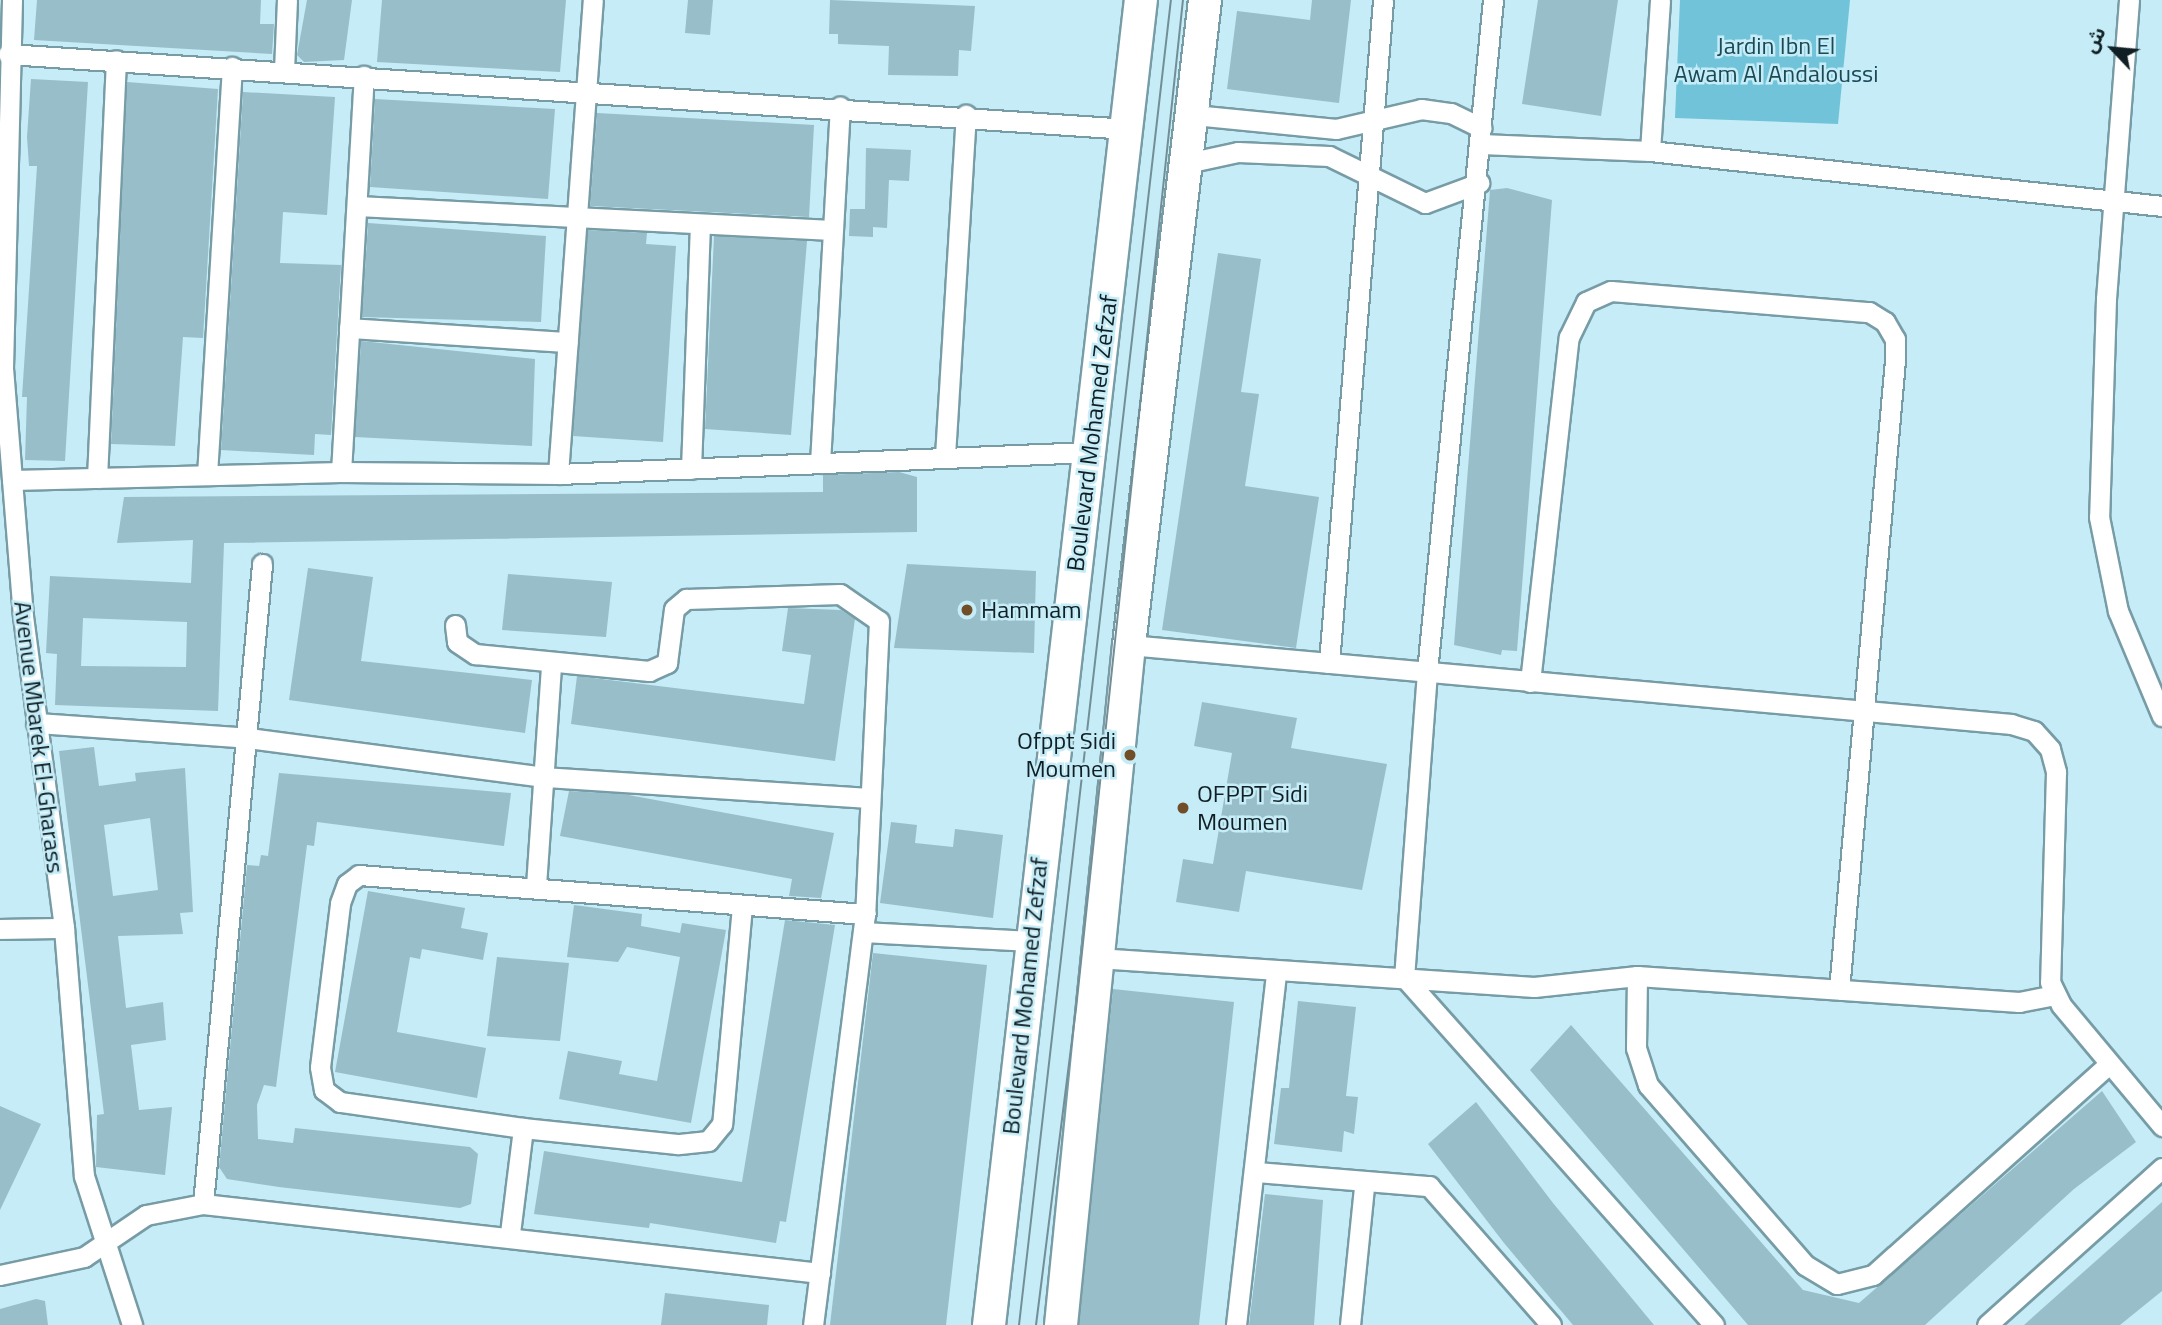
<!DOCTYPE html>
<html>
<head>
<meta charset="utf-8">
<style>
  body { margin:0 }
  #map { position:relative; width:2162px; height:1325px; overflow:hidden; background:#c5ecf7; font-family:"Titillium Web","Noto Sans Arabic",sans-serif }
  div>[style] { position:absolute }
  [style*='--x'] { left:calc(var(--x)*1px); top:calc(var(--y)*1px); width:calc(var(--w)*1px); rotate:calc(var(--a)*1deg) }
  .green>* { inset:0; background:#71c3d9 }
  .building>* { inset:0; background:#98bec9 }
  .roads { filter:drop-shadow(2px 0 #779ca6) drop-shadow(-2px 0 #779ca6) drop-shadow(0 2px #779ca6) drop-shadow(0 -2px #779ca6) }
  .street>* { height:19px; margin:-9.5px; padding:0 9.5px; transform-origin:9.5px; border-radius:9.5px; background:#fff }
  .primary>* { height:32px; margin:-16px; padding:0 16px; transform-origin:16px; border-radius:16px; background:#fff }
  .tram>* { height:2px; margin:-1px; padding:0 1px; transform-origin:1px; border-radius:1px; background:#728e96 }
  .dots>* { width:19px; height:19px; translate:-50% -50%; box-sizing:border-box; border:4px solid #c5ecf7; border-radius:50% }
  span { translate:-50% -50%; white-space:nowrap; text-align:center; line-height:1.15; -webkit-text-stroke:5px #c5ecf7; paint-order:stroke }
  .park-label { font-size:24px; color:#1a4a56 }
  .street-label { font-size:24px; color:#101f23 }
  .poi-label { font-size:24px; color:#101f23 }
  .left { translate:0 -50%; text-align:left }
  .right { translate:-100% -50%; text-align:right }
  .north { position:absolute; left:2078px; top:14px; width:70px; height:70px; -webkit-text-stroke:5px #c5ecf7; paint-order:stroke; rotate:296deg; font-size:19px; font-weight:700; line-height:28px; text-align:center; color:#101f23 }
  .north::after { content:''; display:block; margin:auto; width:24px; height:32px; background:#101f23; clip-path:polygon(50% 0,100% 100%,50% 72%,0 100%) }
</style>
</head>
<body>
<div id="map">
  <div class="green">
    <div style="clip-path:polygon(1680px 0,1850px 0,1838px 124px,1675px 118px)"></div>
  </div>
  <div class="building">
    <div style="clip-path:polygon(37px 0,261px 0,260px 24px,274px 24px,272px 54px,34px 40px)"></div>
    <div style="clip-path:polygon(307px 0,352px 0,344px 60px,304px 62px,297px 55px)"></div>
    <div style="clip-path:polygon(382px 0,566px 0,560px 72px,377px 62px)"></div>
    <div style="clip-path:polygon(688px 0,713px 0,710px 35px,685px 33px)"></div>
    <div style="clip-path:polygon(830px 0,975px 6px,971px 51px,959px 50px,958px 76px,888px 75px,889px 46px,838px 44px,838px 34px,829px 34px)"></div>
    <div style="clip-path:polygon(1312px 0,1351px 0,1339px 103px,1227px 89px,1237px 11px,1310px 20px)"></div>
    <div style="clip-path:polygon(1538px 0,1618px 0,1601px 116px,1522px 104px)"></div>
    <div style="clip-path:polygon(31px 79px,88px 82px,65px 461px,25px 460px,27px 397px,22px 397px,37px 166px,29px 166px,27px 137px)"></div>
    <div style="clip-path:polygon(127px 82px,218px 89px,203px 338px,183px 337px,175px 446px,111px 444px)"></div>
    <div style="clip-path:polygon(243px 92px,335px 97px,327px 215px,283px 212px,280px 263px,341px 265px,331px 435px,315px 434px,314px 455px,221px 450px)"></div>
    <div style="clip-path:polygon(375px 99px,555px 109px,548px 199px,370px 187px)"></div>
    <div style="clip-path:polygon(597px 113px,814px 125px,809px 217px,590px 206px)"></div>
    <div style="clip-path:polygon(866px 148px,911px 150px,909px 181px,889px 180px,887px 228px,873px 227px,873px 237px,849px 236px,850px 209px,865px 209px)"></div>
    <div style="clip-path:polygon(1507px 188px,1552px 200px,1517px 651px,1502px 650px,1501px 655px,1454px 645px,1490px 190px)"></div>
    <div style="clip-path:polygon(368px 223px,546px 236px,541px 322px,362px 317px)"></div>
    <div style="clip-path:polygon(588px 230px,647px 233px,646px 244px,676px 246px,663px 442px,573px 436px)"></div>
    <div style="clip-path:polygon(714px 236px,807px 241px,791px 435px,705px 429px)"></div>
    <div style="clip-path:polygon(1218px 253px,1261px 259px,1241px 392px,1259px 394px,1245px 486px,1319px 497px,1296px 648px,1162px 630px)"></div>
    <div style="clip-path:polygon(361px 341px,535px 359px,532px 446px,355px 437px)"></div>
    <div style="clip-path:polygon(evenodd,899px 472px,917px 477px,917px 532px,224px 543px,218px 711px,55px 705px,57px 654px,46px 653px,50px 576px,191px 583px,193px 540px,117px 543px,124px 497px,823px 492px,823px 475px,899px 472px,83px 618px,187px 622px,186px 667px,81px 666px,83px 618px)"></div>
    <div style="clip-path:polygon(907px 564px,1036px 571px,1034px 653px,894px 648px)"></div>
    <div style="clip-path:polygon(308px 568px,373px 577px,361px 661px,532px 680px,525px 733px,289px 700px)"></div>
    <div style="clip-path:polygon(508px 574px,612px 582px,606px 637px,502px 630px)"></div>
    <div style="clip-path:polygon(788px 608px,841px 610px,855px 619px,835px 761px,571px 724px,577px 676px,804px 704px,811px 655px,782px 651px)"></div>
    <div style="clip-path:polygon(1202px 702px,1297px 718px,1291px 748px,1387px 764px,1362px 890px,1246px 871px,1239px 912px,1176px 902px,1183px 859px,1213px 864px,1232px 753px,1194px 746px)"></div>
    <div style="clip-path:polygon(evenodd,94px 747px,99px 786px,136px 781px,135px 773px,185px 768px,193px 912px,180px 913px,183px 934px,118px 936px,126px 1008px,163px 1002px,166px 1040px,131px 1045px,139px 1110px,172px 1107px,165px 1175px,96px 1167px,97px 1115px,104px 1114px,59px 751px,94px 747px,150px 818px,158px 890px,113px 896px,104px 825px,150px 818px)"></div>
    <div style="clip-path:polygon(279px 773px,511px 793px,504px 846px,317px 822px,314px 846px,307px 845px,276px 1087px,264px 1085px,257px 1105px,258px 1139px,293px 1143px,295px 1128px,470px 1147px,478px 1154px,471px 1204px,460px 1208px,279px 1187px,227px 1179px,219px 1167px,247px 865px,259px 866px,261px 855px,268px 856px)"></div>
    <div style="clip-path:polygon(569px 791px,623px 794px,834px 833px,821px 898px,789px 896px,792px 879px,560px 836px)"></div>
    <div style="clip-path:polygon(891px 822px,917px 825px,915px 843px,953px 847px,955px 829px,1003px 835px,993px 918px,880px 903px)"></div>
    <div style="clip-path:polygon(368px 891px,465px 908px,461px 928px,488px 933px,483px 960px,422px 949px,420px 959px,410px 957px,397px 1032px,486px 1048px,477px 1098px,335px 1072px)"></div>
    <div style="clip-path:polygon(574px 905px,642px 914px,641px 926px,680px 933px,682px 923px,726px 930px,691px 1123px,559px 1099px,568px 1051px,622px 1061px,619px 1074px,657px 1081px,680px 957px,627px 947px,618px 962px,567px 957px)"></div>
    <div style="clip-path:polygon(785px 920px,835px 925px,786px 1222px,780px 1221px,776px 1243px,650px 1223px,649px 1228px,534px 1214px,544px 1151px,742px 1182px)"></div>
    <div style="clip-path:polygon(873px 953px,987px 965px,946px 1325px,830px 1325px)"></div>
    <div style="clip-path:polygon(497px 957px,569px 963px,560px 1041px,487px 1036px)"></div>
    <div style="clip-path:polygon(1113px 989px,1234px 1002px,1199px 1325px,1079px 1325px)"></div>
    <div style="clip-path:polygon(1298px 1001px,1356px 1007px,1346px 1096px,1358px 1097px,1354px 1134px,1344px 1131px,1342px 1152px,1274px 1144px,1281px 1088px,1289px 1088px)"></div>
    <div style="clip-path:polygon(1571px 1025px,1803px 1290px,1859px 1303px,2102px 1091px,2136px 1142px,2074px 1189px,1925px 1325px,1748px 1325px,1530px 1070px)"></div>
    <div style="clip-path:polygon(1476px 1102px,1553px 1203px,1654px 1325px,1573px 1325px,1504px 1243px,1428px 1144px)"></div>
    <div style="clip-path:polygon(0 1106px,41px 1124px,0 1210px)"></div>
    <div style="clip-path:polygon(1265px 1194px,1323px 1200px,1314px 1325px,1249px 1325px)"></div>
    <div style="clip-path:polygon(2162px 1202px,2162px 1291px,2120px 1325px,2024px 1325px)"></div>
    <div style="clip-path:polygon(665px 1293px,769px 1305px,767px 1325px,661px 1325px)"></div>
    <div style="clip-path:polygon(36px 1299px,45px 1301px,48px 1325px,0 1325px,0 1309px)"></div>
  </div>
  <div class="roads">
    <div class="street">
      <div style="--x:12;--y:0;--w:368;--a:91.4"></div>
      <div style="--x:3;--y:368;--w:249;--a:85.4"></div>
      <div style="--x:23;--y:616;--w:315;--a:82.5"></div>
      <div style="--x:64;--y:928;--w:249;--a:85.4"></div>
      <div style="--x:84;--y:1176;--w:157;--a:72.1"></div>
      <div style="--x:1493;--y:0;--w:675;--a:95.61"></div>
      <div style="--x:1427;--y:672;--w:306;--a:94.3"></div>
      <div style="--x:1404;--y:977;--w:466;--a:48.3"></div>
      <div style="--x:2129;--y:0;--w:300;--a:94.4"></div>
      <div style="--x:2106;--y:299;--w:218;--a:91.8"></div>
      <div style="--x:2099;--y:517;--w:96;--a:78.6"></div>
      <div style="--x:2118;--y:611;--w:114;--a:67.3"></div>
      <div style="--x:8;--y:54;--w:1123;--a:3.83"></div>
      <div style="--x:284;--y:71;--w:71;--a:-87.6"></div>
      <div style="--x:1194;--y:115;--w:143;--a:5.6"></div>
      <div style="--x:1336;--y:129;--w:87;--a:-13.2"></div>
      <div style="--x:1421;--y:109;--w:30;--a:8"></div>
      <div style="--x:1451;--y:113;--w:34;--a:26"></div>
      <div style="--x:1481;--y:144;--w:169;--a:2.4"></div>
      <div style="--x:1650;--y:151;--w:515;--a:6.13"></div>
      <div style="--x:1650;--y:151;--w:151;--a:-86.2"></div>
      <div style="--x:1187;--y:163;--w:52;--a:-12.2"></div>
      <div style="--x:1238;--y:152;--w:91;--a:2.5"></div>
      <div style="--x:1329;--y:156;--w:107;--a:26.1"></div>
      <div style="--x:1425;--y:203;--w:58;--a:-20.3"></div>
      <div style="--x:357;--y:206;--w:476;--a:2.9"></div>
      <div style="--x:349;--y:328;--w:219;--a:3.7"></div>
      <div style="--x:945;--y:456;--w:342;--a:-86.5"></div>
      <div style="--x:820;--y:463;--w:357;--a:-86.8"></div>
      <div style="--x:691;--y:469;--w:244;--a:-87.9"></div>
      <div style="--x:341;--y:472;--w:397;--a:-86.7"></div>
      <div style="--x:558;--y:474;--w:475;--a:-85.8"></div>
      <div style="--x:207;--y:475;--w:409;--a:-86.5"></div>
      <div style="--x:97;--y:478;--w:418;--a:-87.4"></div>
      <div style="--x:12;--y:480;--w:329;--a:-1.4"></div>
      <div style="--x:341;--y:472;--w:217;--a:0.5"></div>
      <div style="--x:558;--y:474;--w:531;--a:-2.37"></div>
      <div style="--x:455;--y:625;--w:17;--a:83"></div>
      <div style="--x:457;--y:642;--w:22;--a:34"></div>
      <div style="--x:475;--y:654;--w:175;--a:5.6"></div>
      <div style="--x:649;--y:671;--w:20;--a:-24"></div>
      <div style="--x:667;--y:663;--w:54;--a:-82.6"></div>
      <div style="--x:674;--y:609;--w:16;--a:-40"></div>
      <div style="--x:686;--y:599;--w:154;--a:-1.9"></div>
      <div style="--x:840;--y:594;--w:47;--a:34.7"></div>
      <div style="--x:879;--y:621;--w:293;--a:92.7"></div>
      <div style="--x:865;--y:914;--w:414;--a:97.2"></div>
      <div style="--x:1129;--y:645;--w:886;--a:5.12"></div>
      <div style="--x:2011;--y:724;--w:24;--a:17"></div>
      <div style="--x:2034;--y:731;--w:24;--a:48"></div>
      <div style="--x:2050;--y:749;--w:24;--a:75"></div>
      <div style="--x:2056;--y:772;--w:210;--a:91.6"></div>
      <div style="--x:2050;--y:982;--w:25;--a:64"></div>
      <div style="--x:2061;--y:1005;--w:158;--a:50.1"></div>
      <div style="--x:1329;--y:663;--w:665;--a:-85.34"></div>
      <div style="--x:1530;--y:682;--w:347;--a:-83.6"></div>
      <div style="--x:1569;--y:337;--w:39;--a:-64"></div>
      <div style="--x:1586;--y:302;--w:27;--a:-24"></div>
      <div style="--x:1611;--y:291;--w:259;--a:4.7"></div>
      <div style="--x:1869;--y:312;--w:19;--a:32"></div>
      <div style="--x:1885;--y:322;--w:20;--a:60"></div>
      <div style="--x:1895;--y:339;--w:21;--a:90"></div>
      <div style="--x:1895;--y:360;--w:632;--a:95.08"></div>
      <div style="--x:36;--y:723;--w:213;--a:4"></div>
      <div style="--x:248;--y:738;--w:299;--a:7.5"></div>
      <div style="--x:544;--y:777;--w:324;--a:3.7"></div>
      <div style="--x:536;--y:886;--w:222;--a:-86.1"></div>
      <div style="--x:742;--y:906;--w:219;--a:95.2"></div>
      <div style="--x:722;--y:1124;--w:22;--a:129"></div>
      <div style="--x:708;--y:1141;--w:31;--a:174"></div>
      <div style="--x:677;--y:1144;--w:155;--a:-174.1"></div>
      <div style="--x:523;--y:1128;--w:185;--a:-171.9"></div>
      <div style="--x:340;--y:1102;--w:20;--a:-143"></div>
      <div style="--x:324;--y:1090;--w:23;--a:-100"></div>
      <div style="--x:320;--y:1067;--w:165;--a:-83"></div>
      <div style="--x:340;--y:903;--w:20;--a:-70"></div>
      <div style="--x:347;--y:884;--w:15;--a:-37"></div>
      <div style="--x:359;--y:875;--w:508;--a:4.41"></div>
      <div style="--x:0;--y:929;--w:64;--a:-0.9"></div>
      <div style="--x:863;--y:932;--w:168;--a:3.1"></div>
      <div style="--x:1097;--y:958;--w:438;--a:3.8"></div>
      <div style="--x:1534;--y:987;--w:104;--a:-6.1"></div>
      <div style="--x:1637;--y:976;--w:383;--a:3.9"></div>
      <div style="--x:2019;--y:1002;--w:37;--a:-11"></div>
      <div style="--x:1637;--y:976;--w:72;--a:90.8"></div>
      <div style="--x:1636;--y:1048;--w:39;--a:72"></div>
      <div style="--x:1648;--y:1085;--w:239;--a:48.9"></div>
      <div style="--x:1805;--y:1265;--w:37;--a:31"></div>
      <div style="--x:1837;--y:1284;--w:37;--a:-14"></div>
      <div style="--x:1873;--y:1275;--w:317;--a:-41.8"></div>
      <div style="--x:1257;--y:1172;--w:173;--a:4.7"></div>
      <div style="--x:1429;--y:1186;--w:185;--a:48.7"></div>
      <div style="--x:203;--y:1204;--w:643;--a:-84.73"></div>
      <div style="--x:510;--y:1233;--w:106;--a:-82.9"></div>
      <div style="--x:0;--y:1275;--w:86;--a:-12.1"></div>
      <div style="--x:84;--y:1257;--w:75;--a:-34.1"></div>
      <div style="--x:146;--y:1215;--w:58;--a:-10.9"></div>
      <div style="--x:203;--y:1204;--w:621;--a:6.38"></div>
      <div style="--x:1236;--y:1325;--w:354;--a:-83.5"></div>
      <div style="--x:1350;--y:1325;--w:140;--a:-84.2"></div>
      <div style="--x:1987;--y:1325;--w:235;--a:-41.9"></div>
    </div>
    <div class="primary">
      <div style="--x:989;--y:1325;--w:1334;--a:-83.46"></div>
      <div style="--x:1061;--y:1325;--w:683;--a:-84.29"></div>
      <div style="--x:1129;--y:645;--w:649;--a:-83.28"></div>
    </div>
  </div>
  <div class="tram">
    <div style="--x:1019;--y:1325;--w:1334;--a:-83.46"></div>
    <div style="--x:1036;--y:1325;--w:319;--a:-82.8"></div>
    <div style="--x:1076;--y:1009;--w:1015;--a:-83.95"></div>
  </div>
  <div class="dots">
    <div style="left:967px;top:610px;background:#714e27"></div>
    <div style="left:1130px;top:755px;background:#714e27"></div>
    <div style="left:1183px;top:808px;background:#714e27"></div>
  </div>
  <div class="park-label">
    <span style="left:1776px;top:60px">Jardin Ibn El<br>Awam Al Andaloussi</span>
  </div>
  <div class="street-label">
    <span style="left:1092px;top:433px;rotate:-83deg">Boulevard Mohamed Zefzaf</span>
    <span style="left:39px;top:737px;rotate:83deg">Avenue Mbarek El-Gharass</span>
    <span style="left:1025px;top:996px;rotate:-84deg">Boulevard Mohamed Zefzaf</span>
  </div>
  <div class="poi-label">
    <span class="left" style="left:981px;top:610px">Hammam</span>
    <span class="right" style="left:1116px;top:755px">Ofppt Sidi<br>Moumen</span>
    <span class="left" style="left:1197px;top:808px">OFPPT Sidi<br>Moumen</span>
  </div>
  <div class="north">ش</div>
</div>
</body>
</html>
